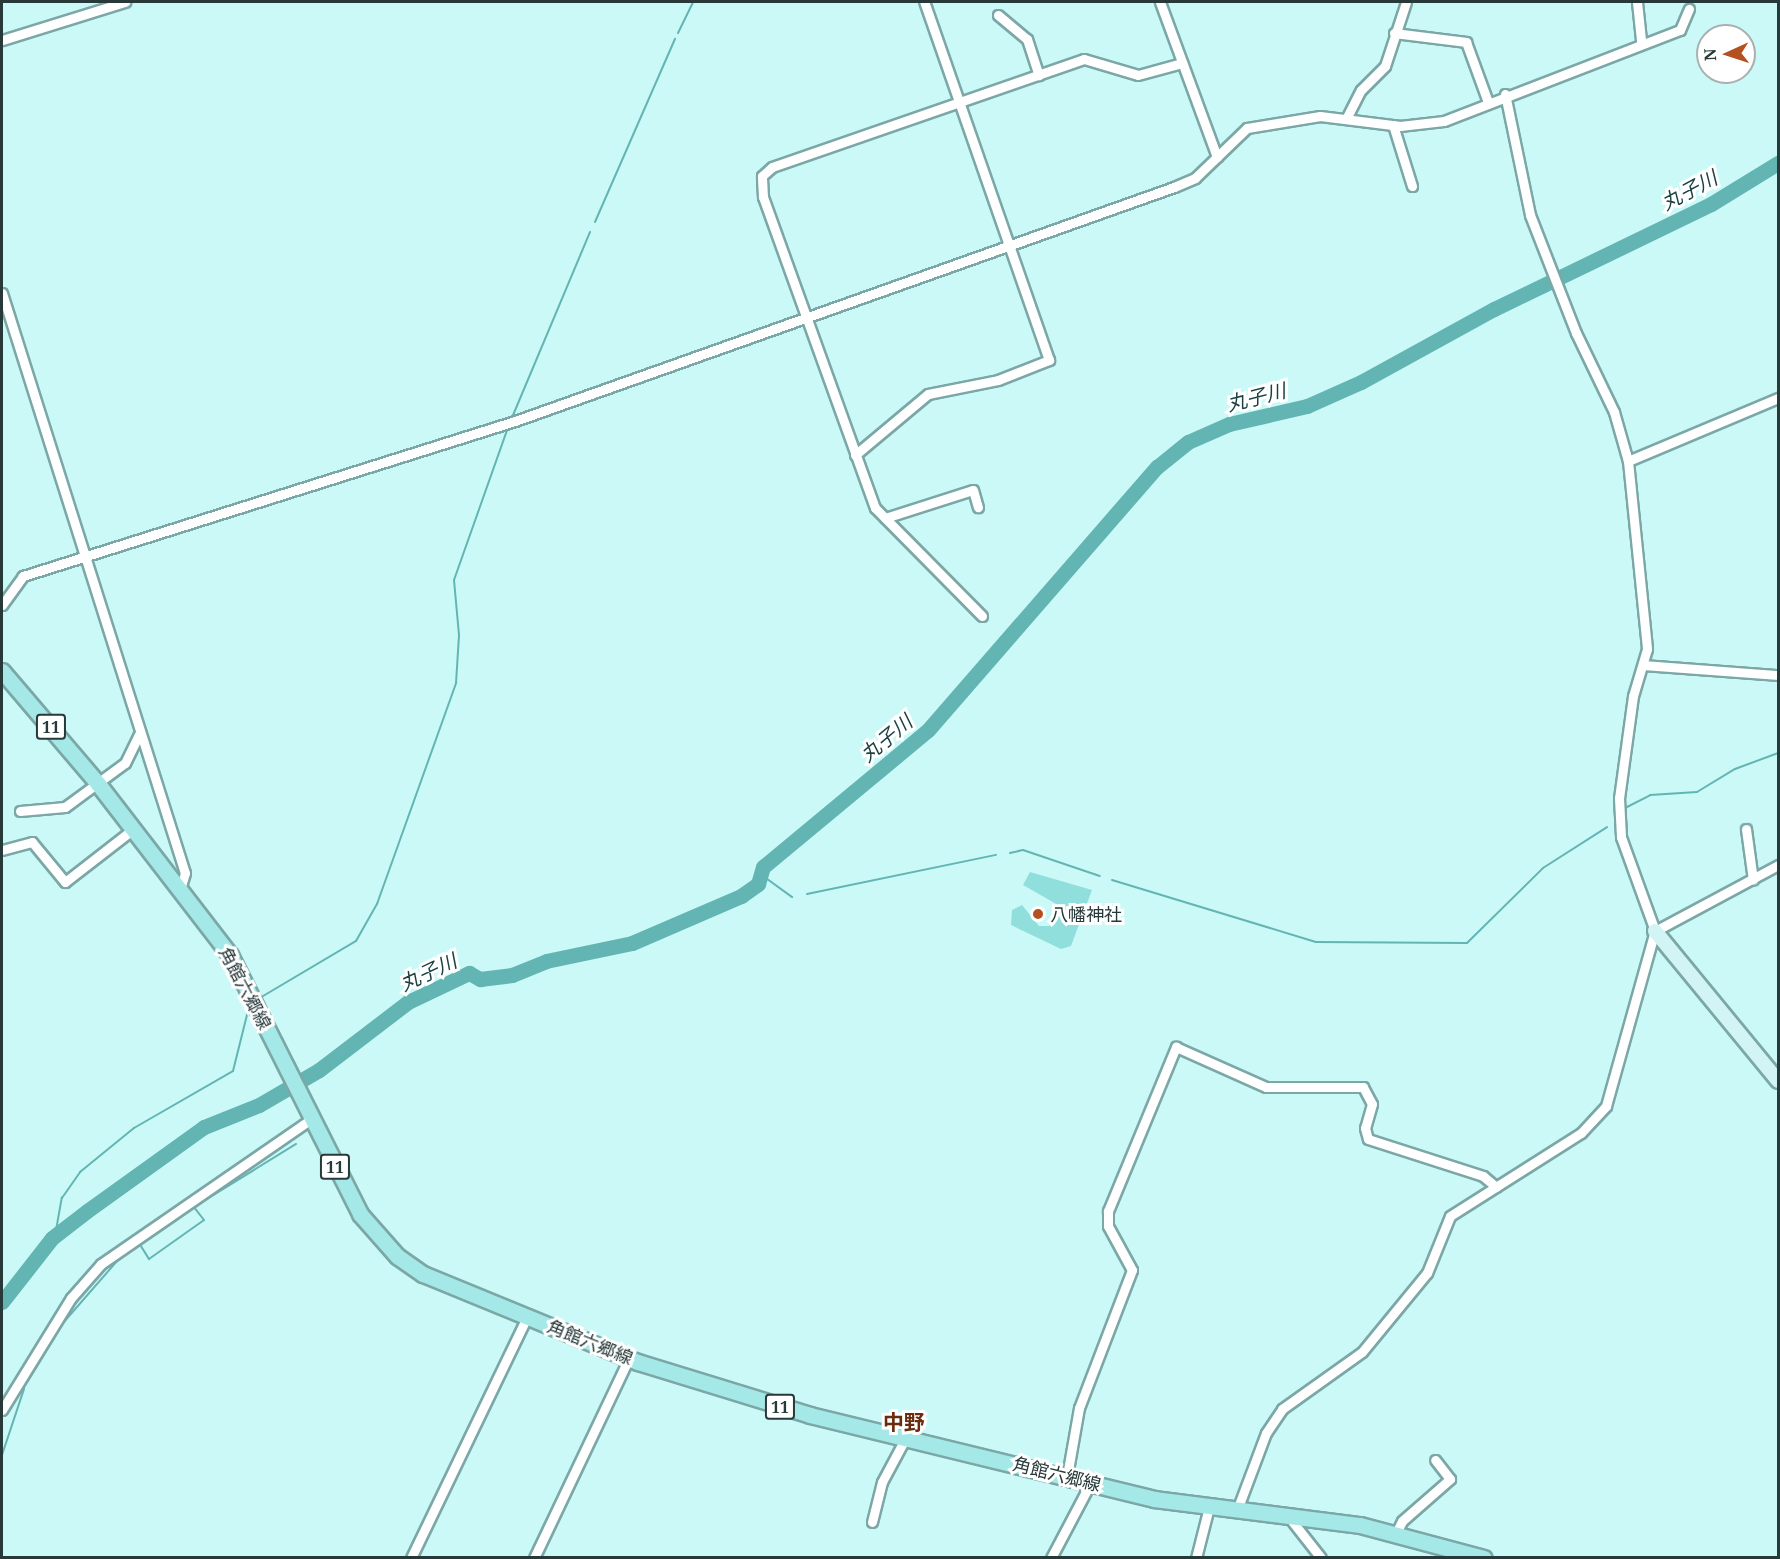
<!DOCTYPE html>
<html>
<head>
<meta charset="utf-8">
<style>
  body { margin:0 }
  #map { position:relative; width:1780px; height:1559px; overflow:hidden; background:#cbf9f8; font-family:"Noto Serif","Noto Sans JP",serif }
  div>[style] { position:absolute }
  [style*='--x'] { left:calc(var(--x)*1px); top:calc(var(--y)*1px); width:calc(var(--w)*1px); rotate:calc(var(--a)*1deg) }
  .green>* { inset:0; background:#90dfdd }
  .stream>* { height:2px; margin:-1px; padding:0 1px; transform-origin:1px; border-radius:1px; background:#63b5b3 }
  .river>* { height:15px; margin:-7.5px; padding:0 7.5px; transform-origin:7.5px; border-radius:7.5px; background:#63b5b3 }
  .roads { filter:drop-shadow(2px 0 #7ba7a6) drop-shadow(-2px 0 #7ba7a6) drop-shadow(0 2px #7ba7a6) drop-shadow(0 -2px #7ba7a6) }
  .street>* { height:9px; margin:-4.5px; padding:0 4.5px; transform-origin:4.5px; border-radius:4.5px; background:#fff }
  .secondary>* { height:14px; margin:-7px; padding:0 7px; transform-origin:7px; border-radius:7px; background:#d2f4f4 }
  .primary>* { height:15px; margin:-7.5px; padding:0 7.5px; transform-origin:7.5px; border-radius:7.5px; background:#a4e9e8 }
  .dots>* { width:16px; height:16px; translate:-50% -50%; box-sizing:border-box; border:3px solid #fff; border-radius:50% }
  span { translate:-50% -50%; white-space:nowrap; text-align:center; line-height:1.15; -webkit-text-stroke:6px #fff; paint-order:stroke }
  .shield-label span { padding:2px 4px; background:#fff; border:2px solid; border-radius:4px; -webkit-text-stroke-width:0 }
  .shield-label { font-size:16px; color:#273938; font-weight:700 }
  .poi-label { font-size:18px; color:#273938 }
  .left { translate:0 -50%; text-align:left }
  .street-label { font-size:18px; color:#273938 }
  .water-label { font-size:20px; color:#1b4241; font-style:italic }
  .quarter-label { font-size:21px; color:#6b2c0c; font-weight:700 }
  .frame { position:absolute; inset:0; border:3px solid #273938; pointer-events:none }
  .north { position:absolute; left:1696px; top:24px; width:60px; height:60px; box-sizing:border-box; background:#fff; border:2px solid #a9b0af; border-radius:50%; rotate:267deg; font-size:16px; font-weight:700; line-height:24px; text-align:center; color:#273938 }
  .north::after { content:''; display:block; margin:auto; width:21px; height:27px; background:#b55120; clip-path:polygon(50% 0,100% 100%,50% 72%,0 100%) }
</style>
</head>
<body>
<div id="map">
  <div class="green">
    <div style="clip-path:polygon(1030px 872px,1092px 890px,1071px 946px,1061px 949px,1011px 925px,1012px 910px,1022px 905px,1039px 926px,1049px 926px,1058px 915px,1058px 905px,1023px 885px)"></div>
  </div>
  <div class="stream">
    <div style="--x:678;--y:33;--w:34;--a:-64"></div>
    <div style="--x:595;--y:222;--w:200;--a:-66.4"></div>
    <div style="--x:511;--y:420;--w:204;--a:-67.2"></div>
    <div style="--x:1625;--y:808;--w:28;--a:-27"></div>
    <div style="--x:1650;--y:795;--w:47;--a:-3.7"></div>
    <div style="--x:1697;--y:792;--w:44;--a:-31.2"></div>
    <div style="--x:1735;--y:769;--w:46;--a:-20.4"></div>
    <div style="--x:1010;--y:853;--w:13;--a:-13"></div>
    <div style="--x:1023;--y:850;--w:81;--a:18.7"></div>
    <div style="--x:763;--y:876;--w:36;--a:36"></div>
    <div style="--x:1112;--y:880;--w:213;--a:16.9"></div>
    <div style="--x:1316;--y:942;--w:151;--a:0.4"></div>
    <div style="--x:1467;--y:943;--w:107;--a:-44.6"></div>
    <div style="--x:1543;--y:868;--w:76;--a:-32.6"></div>
    <div style="--x:807;--y:894;--w:193;--a:-11.7"></div>
    <div style="--x:258;--y:999;--w:114;--a:-30.6"></div>
    <div style="--x:356;--y:941;--w:43;--a:-60.4"></div>
    <div style="--x:377;--y:904;--w:235;--a:-70.3"></div>
    <div style="--x:456;--y:683;--w:48;--a:-86.4"></div>
    <div style="--x:459;--y:635;--w:55;--a:-95.2"></div>
    <div style="--x:454;--y:580;--w:164;--a:-70.5"></div>
    <div style="--x:55;--y:1236;--w:39;--a:-80"></div>
    <div style="--x:62;--y:1198;--w:32;--a:-55"></div>
    <div style="--x:80;--y:1172;--w:70;--a:-39.2"></div>
    <div style="--x:134;--y:1128;--w:114;--a:-29.9"></div>
    <div style="--x:233;--y:1071;--w:66;--a:-76"></div>
    <div style="--x:139;--y:1243;--w:19;--a:58"></div>
    <div style="--x:149;--y:1259;--w:67;--a:-35.3"></div>
    <div style="--x:204;--y:1220;--w:16;--a:-128"></div>
    <div style="--x:194;--y:1207;--w:120;--a:-31.7"></div>
    <div style="--x:27;--y:1382;--w:69;--a:-58.6"></div>
    <div style="--x:63;--y:1323;--w:93;--a:-48.9"></div>
    <div style="--x:2;--y:1455;--w:70;--a:-71.6"></div>
  </div>
  <div class="river">
    <div style="--x:2;--y:1302;--w:81;--a:-52"></div>
    <div style="--x:52;--y:1238;--w:44;--a:-37.6"></div>
    <div style="--x:87;--y:1211;--w:144;--a:-35.7"></div>
    <div style="--x:204;--y:1127;--w:59;--a:-21.8"></div>
    <div style="--x:259;--y:1105;--w:69;--a:-30.3"></div>
    <div style="--x:319;--y:1070;--w:112;--a:-37.4"></div>
    <div style="--x:408;--y:1002;--w:68;--a:-25.4"></div>
    <div style="--x:469;--y:973;--w:13;--a:29"></div>
    <div style="--x:480;--y:979;--w:32;--a:-7"></div>
    <div style="--x:512;--y:975;--w:37;--a:-22"></div>
    <div style="--x:546;--y:961;--w:88;--a:-11.8"></div>
    <div style="--x:632;--y:943;--w:119;--a:-23.3"></div>
    <div style="--x:741;--y:896;--w:21;--a:-35"></div>
    <div style="--x:758;--y:884;--w:18;--a:-74"></div>
    <div style="--x:763;--y:867;--w:214;--a:-39.7"></div>
    <div style="--x:928;--y:730;--w:349;--a:-49"></div>
    <div style="--x:1157;--y:467;--w:40;--a:-39"></div>
    <div style="--x:1188;--y:442;--w:45;--a:-23.7"></div>
    <div style="--x:1229;--y:424;--w:80;--a:-13"></div>
    <div style="--x:1307;--y:406;--w:59;--a:-24"></div>
    <div style="--x:1361;--y:382;--w:152;--a:-28.8"></div>
    <div style="--x:1494;--y:309;--w:241;--a:-25.8"></div>
    <div style="--x:1711;--y:204;--w:79;--a:-31.5"></div>
  </div>
  <div class="roads">
    <div class="street">
      <div style="--x:1160;--y:2;--w:165;--a:69.8"></div>
      <div style="--x:1637;--y:2;--w:39;--a:84"></div>
      <div style="--x:998;--y:15;--w:38;--a:40"></div>
      <div style="--x:1027;--y:39;--w:38;--a:72"></div>
      <div style="--x:1394;--y:33;--w:73;--a:7.1"></div>
      <div style="--x:1466;--y:42;--w:64;--a:69.9"></div>
      <div style="--x:2;--y:40;--w:129;--a:-17.2"></div>
      <div style="--x:1505;--y:94;--w:124;--a:78.3"></div>
      <div style="--x:1530;--y:215;--w:127;--a:68.7"></div>
      <div style="--x:1576;--y:333;--w:88;--a:64.3"></div>
      <div style="--x:1614;--y:412;--w:51;--a:74.1"></div>
      <div style="--x:1628;--y:461;--w:189;--a:84.2"></div>
      <div style="--x:1647;--y:649;--w:49;--a:106.6"></div>
      <div style="--x:1633;--y:696;--w:103;--a:97.8"></div>
      <div style="--x:1619;--y:798;--w:39;--a:87"></div>
      <div style="--x:1621;--y:837;--w:100;--a:70.1"></div>
      <div style="--x:1347;--y:117;--w:30;--a:-63"></div>
      <div style="--x:1361;--y:90;--w:34;--a:-45"></div>
      <div style="--x:1385;--y:66;--w:67;--a:-71.8"></div>
      <div style="--x:1393;--y:125;--w:64;--a:72.7"></div>
      <div style="--x:2;--y:293;--w:608;--a:72.49"></div>
      <div style="--x:185;--y:873;--w:17;--a:107"></div>
      <div style="--x:855;--y:455;--w:95;--a:-39.9"></div>
      <div style="--x:928;--y:394;--w:71;--a:-11.3"></div>
      <div style="--x:998;--y:380;--w:55;--a:-21.4"></div>
      <div style="--x:1049;--y:360;--w:379;--a:-109.2"></div>
      <div style="--x:1628;--y:461;--w:163;--a:-22.8"></div>
      <div style="--x:885;--y:518;--w:92;--a:-17.7"></div>
      <div style="--x:973;--y:490;--w:18;--a:74"></div>
      <div style="--x:2;--y:605;--w:36;--a:-54"></div>
      <div style="--x:23;--y:576;--w:516;--a:-17.49"></div>
      <div style="--x:515;--y:421;--w:699;--a:-19.55"></div>
      <div style="--x:1174;--y:187;--w:23;--a:-23"></div>
      <div style="--x:1195;--y:178;--w:72;--a:-43.9"></div>
      <div style="--x:1247;--y:128;--w:74;--a:-9.3"></div>
      <div style="--x:1320;--y:116;--w:81;--a:7.1"></div>
      <div style="--x:1400;--y:126;--w:44;--a:-6.5"></div>
      <div style="--x:1444;--y:121;--w:253;--a:-21.1"></div>
      <div style="--x:1680;--y:30;--w:23;--a:-67"></div>
      <div style="--x:982;--y:616;--w:152;--a:-134.7"></div>
      <div style="--x:875;--y:508;--w:331;--a:-109.8"></div>
      <div style="--x:763;--y:197;--w:21;--a:-93"></div>
      <div style="--x:762;--y:176;--w:13;--a:-42"></div>
      <div style="--x:772;--y:167;--w:330;--a:-19.1"></div>
      <div style="--x:1084;--y:59;--w:56;--a:16.5"></div>
      <div style="--x:1138;--y:75;--w:46;--a:-15.3"></div>
      <div style="--x:1644;--y:665;--w:134;--a:4.3"></div>
      <div style="--x:20;--y:811;--w:45;--a:-5.1"></div>
      <div style="--x:65;--y:807;--w:74;--a:-36.3"></div>
      <div style="--x:125;--y:763;--w:32;--a:-64"></div>
      <div style="--x:1746;--y:829;--w:51;--a:82.2"></div>
      <div style="--x:2;--y:850;--w:31;--a:-15"></div>
      <div style="--x:32;--y:842;--w:52;--a:50.5"></div>
      <div style="--x:65;--y:882;--w:85;--a:-37.8"></div>
      <div style="--x:2;--y:1410;--w:132;--a:-58.4"></div>
      <div style="--x:71;--y:1298;--w:45;--a:-48.6"></div>
      <div style="--x:101;--y:1264;--w:255;--a:-34.6"></div>
      <div style="--x:1067;--y:1476;--w:69;--a:-80"></div>
      <div style="--x:1079;--y:1408;--w:148;--a:-69"></div>
      <div style="--x:1132;--y:1270;--w:50;--a:-118.6"></div>
      <div style="--x:1108;--y:1226;--w:15;--a:-90"></div>
      <div style="--x:1108;--y:1211;--w:178;--a:-67.5"></div>
      <div style="--x:1176;--y:1047;--w:98;--a:24"></div>
      <div style="--x:1266;--y:1087;--w:97;--a:0"></div>
      <div style="--x:1363;--y:1087;--w:19;--a:62"></div>
      <div style="--x:1372;--y:1104;--w:25;--a:106"></div>
      <div style="--x:1365;--y:1128;--w:11;--a:75"></div>
      <div style="--x:1368;--y:1139;--w:121;--a:17.8"></div>
      <div style="--x:1483;--y:1176;--w:17;--a:40"></div>
      <div style="--x:1237;--y:1510;--w:82;--a:-69.4"></div>
      <div style="--x:1266;--y:1433;--w:29;--a:-56"></div>
      <div style="--x:1282;--y:1409;--w:98;--a:-35.5"></div>
      <div style="--x:1362;--y:1352;--w:102;--a:-50.6"></div>
      <div style="--x:1427;--y:1273;--w:61;--a:-68"></div>
      <div style="--x:1450;--y:1216;--w:155;--a:-32.4"></div>
      <div style="--x:1581;--y:1133;--w:37;--a:-47"></div>
      <div style="--x:1606;--y:1106;--w:182;--a:-74.4"></div>
      <div style="--x:1655;--y:931;--w:140;--a:-28.2"></div>
      <div style="--x:1288;--y:1516;--w:53;--a:51.8"></div>
      <div style="--x:872;--y:1522;--w:41;--a:-76"></div>
      <div style="--x:882;--y:1482;--w:51;--a:-61.9"></div>
      <div style="--x:1396;--y:1533;--w:13;--a:-63"></div>
      <div style="--x:1402;--y:1521;--w:64;--a:-41.2"></div>
      <div style="--x:1450;--y:1479;--w:24;--a:-128"></div>
      <div style="--x:411;--y:1558;--w:267;--a:-64.3"></div>
      <div style="--x:534;--y:1558;--w:221;--a:-64.6"></div>
      <div style="--x:1051;--y:1558;--w:86;--a:-62.2"></div>
      <div style="--x:1196;--y:1558;--w:53;--a:-75.7"></div>
    </div>
    <div class="secondary">
      <div style="--x:1655;--y:931;--w:194;--a:50.6"></div>
    </div>
    <div class="primary">
      <div style="--x:2;--y:671;--w:150;--a:49.6"></div>
      <div style="--x:99;--y:785;--w:215;--a:52.4"></div>
      <div style="--x:230;--y:955;--w:290;--a:63.3"></div>
      <div style="--x:360;--y:1214;--w:56;--a:48.6"></div>
      <div style="--x:397;--y:1256;--w:32;--a:35"></div>
      <div style="--x:423;--y:1274;--w:232;--a:22.3"></div>
      <div style="--x:638;--y:1362;--w:180;--a:17.1"></div>
      <div style="--x:810;--y:1415;--w:354;--a:13.7"></div>
      <div style="--x:1154;--y:1499;--w:208;--a:7.2"></div>
      <div style="--x:1360;--y:1525;--w:128;--a:14.9"></div>
    </div>
  </div>
  <div class="dots">
    <div style="left:1038px;top:914px;background:#b55120"></div>
  </div>
  <div class="shield-label">
    <span style="left:51px;top:727px">11</span>
    <span style="left:335px;top:1167px">11</span>
    <span style="left:780px;top:1407px">11</span>
  </div>
  <div class="poi-label">
    <span class="left" style="left:1050px;top:914px">八幡神社</span>
  </div>
  <div class="street-label">
    <span style="left:245px;top:988px;rotate:62deg">角館六郷線</span>
    <span style="left:590px;top:1342px;rotate:22deg">角館六郷線</span>
    <span style="left:1057px;top:1474px;rotate:14deg">角館六郷線</span>
  </div>
  <div class="water-label">
    <span style="left:1689px;top:190px;rotate:-28deg">丸子川</span>
    <span style="left:1256px;top:397px;rotate:-14deg">丸子川</span>
    <span style="left:886px;top:738px;rotate:-40deg">丸子川</span>
    <span style="left:428px;top:972px;rotate:-25deg">丸子川</span>
  </div>
  <div class="quarter-label">
    <span style="left:904px;top:1422px">中野</span>
  </div>
  <div class="frame"></div>
  <div class="north">N</div>
</div>
</body>
</html>
